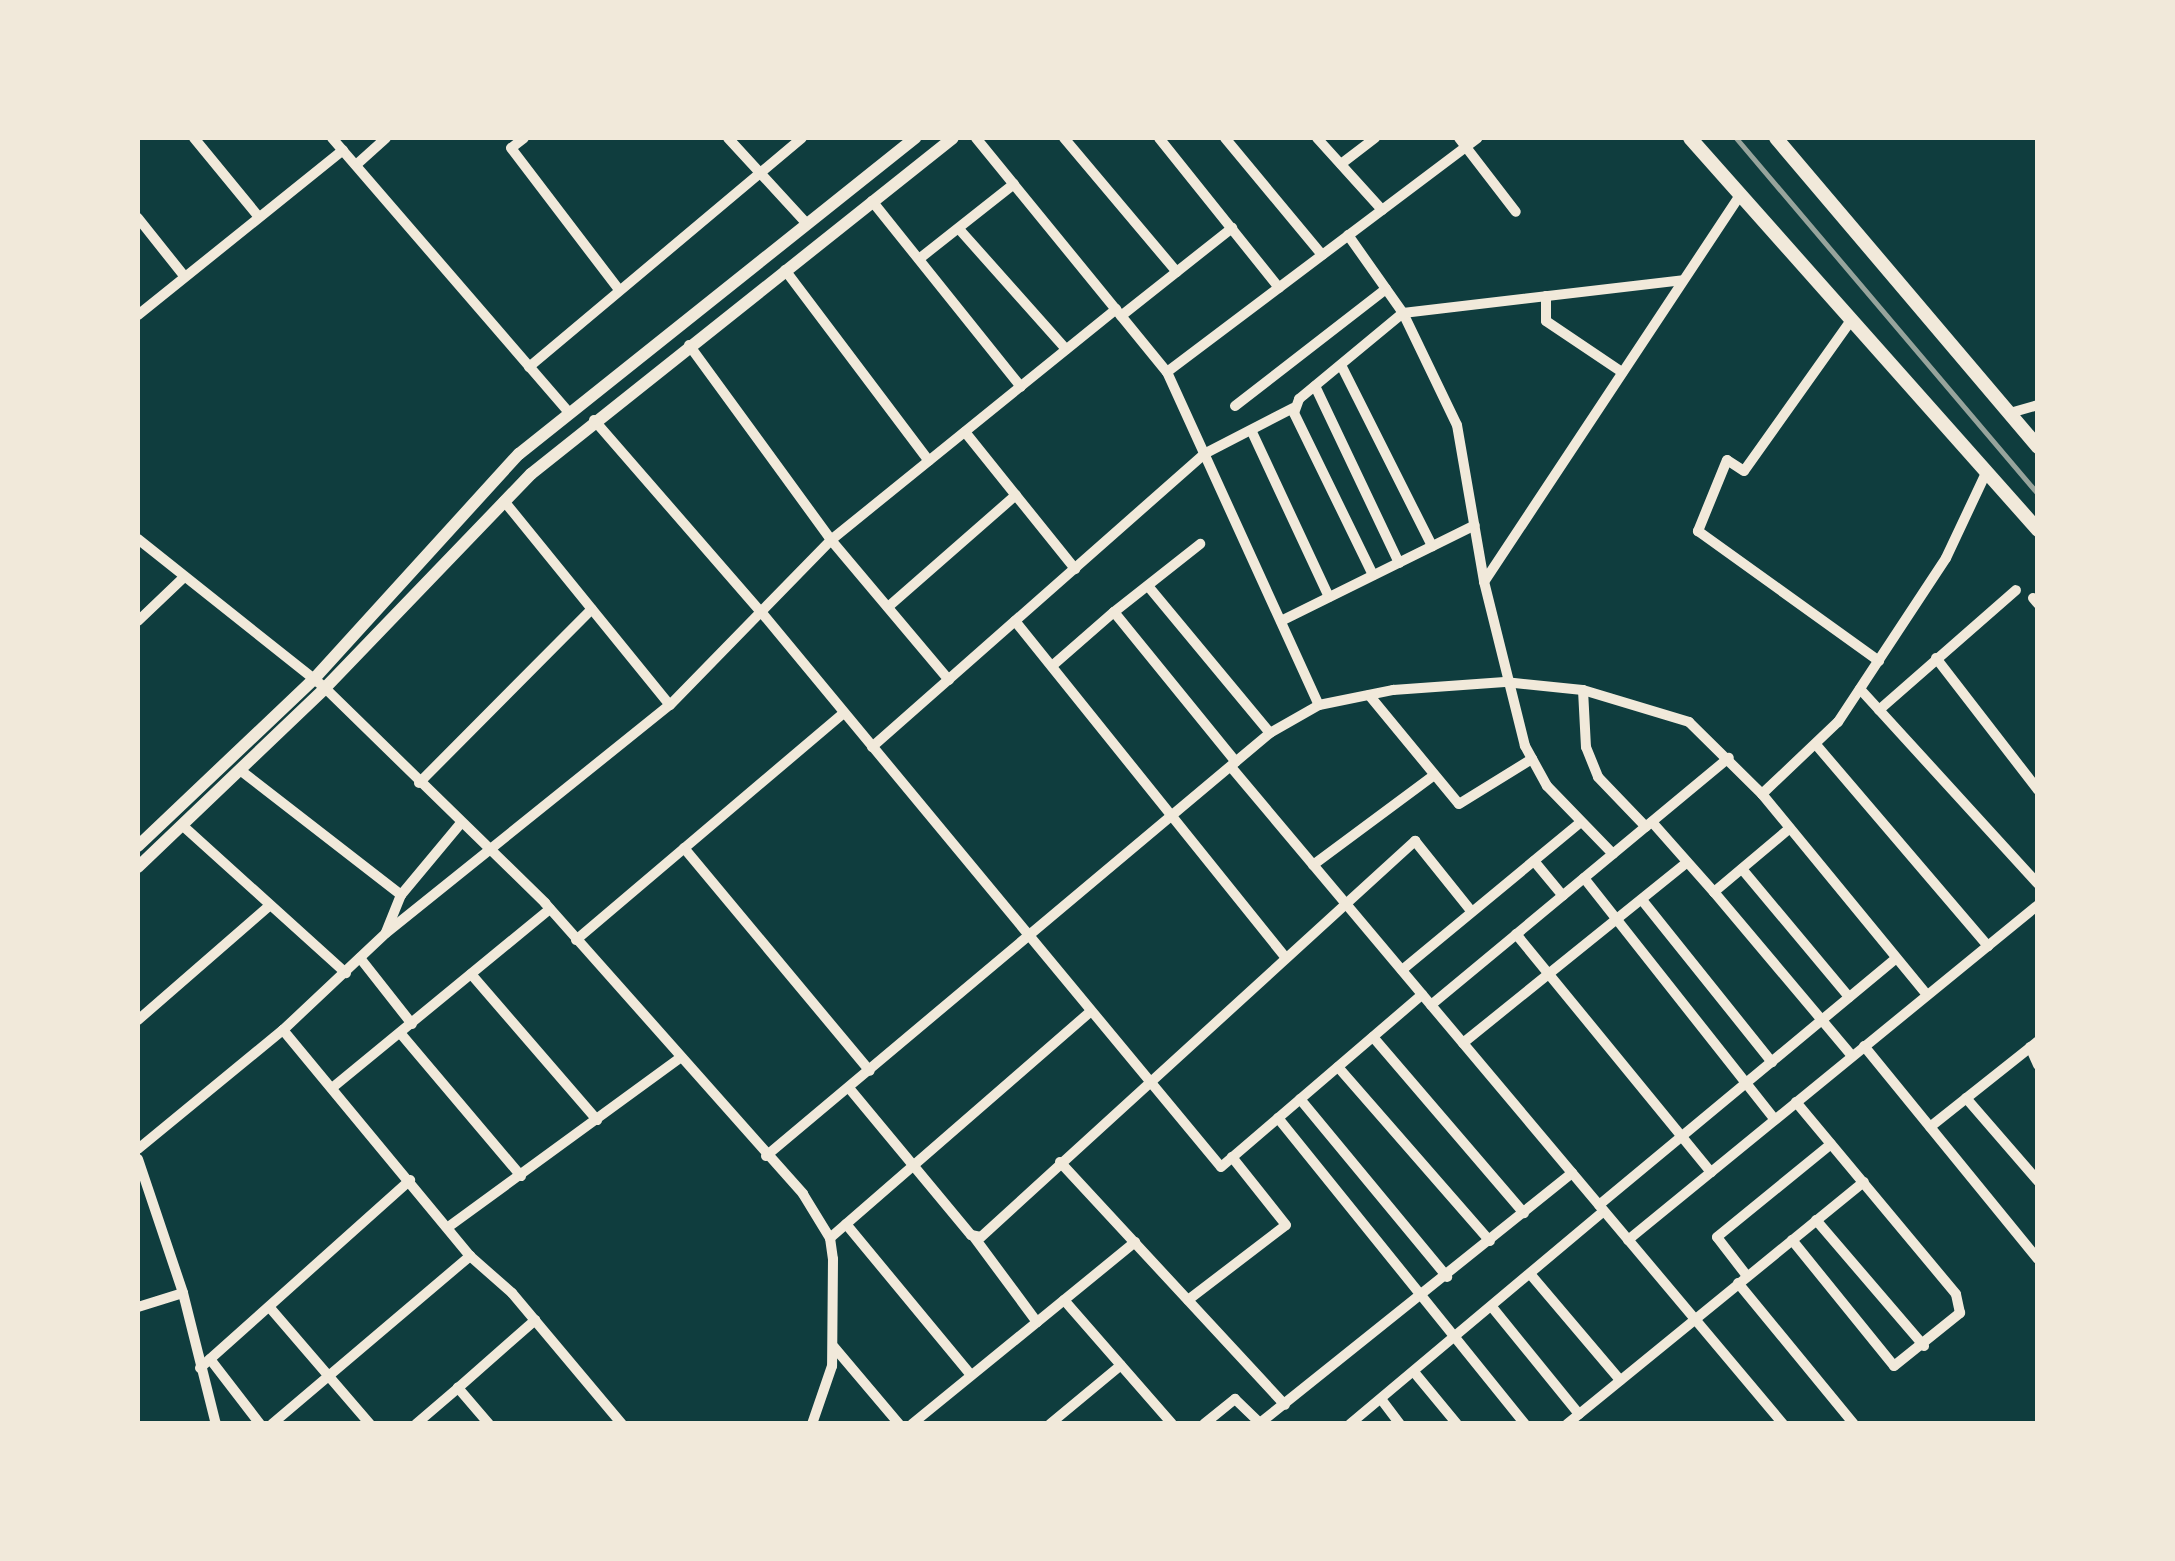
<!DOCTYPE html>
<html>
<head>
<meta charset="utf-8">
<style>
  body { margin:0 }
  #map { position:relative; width:2175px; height:1561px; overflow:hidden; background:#0f3d3e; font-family:"PT Sans Narrow",sans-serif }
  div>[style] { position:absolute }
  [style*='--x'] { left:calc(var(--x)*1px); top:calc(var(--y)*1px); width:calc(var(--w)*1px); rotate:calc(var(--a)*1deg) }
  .minor>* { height:10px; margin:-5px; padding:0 5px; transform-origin:5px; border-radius:5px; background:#f1e9da }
  .tertiary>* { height:12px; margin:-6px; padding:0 6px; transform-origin:6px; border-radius:6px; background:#f1e9da }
  .secondary>* { height:14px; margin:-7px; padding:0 7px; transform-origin:7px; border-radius:7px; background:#f1e9da }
  .rail>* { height:5px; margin:-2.5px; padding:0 2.5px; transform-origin:2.5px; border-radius:2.5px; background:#97a49c }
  span { translate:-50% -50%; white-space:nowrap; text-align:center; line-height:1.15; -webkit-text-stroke:9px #f1e9da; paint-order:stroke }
  .frame { position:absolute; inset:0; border:140px solid #f1e9da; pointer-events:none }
</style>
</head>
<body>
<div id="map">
  <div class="minor">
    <div style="--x:194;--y:138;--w:102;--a:50.6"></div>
    <div style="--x:332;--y:138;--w:364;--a:49.2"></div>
    <div style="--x:524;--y:138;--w:16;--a:142"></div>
    <div style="--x:511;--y:148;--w:178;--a:52.7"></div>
    <div style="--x:728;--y:138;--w:117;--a:47.4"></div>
    <div style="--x:976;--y:138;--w:302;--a:50.8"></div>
    <div style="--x:1167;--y:372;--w:366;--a:65.5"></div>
    <div style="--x:1064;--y:138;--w:175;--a:49.9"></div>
    <div style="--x:1159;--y:138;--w:192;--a:51.3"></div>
    <div style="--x:1225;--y:138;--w:152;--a:50.3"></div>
    <div style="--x:1317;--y:138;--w:97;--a:47.9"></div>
    <div style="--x:1459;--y:138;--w:93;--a:52.4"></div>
    <div style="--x:1341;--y:164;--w:43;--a:-37.4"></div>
    <div style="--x:356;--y:165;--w:40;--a:-42"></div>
    <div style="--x:872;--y:201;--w:238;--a:51.3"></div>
    <div style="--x:138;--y:218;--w:75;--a:51.5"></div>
    <div style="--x:959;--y:229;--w:161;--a:48.3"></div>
    <div style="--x:1348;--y:235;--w:95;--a:54.8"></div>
    <div style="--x:1403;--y:313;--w:124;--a:64.3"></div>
    <div style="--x:1457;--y:425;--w:158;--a:80.2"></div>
    <div style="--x:919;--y:259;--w:121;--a:-38.3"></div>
    <div style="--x:785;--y:270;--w:239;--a:53"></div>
    <div style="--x:1546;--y:296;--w:25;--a:90"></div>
    <div style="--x:1546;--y:321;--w:92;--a:33.9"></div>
    <div style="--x:138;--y:315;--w:263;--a:-38.8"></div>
    <div style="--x:1121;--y:316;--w:142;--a:-38.4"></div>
    <div style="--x:1852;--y:319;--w:186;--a:125.4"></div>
    <div style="--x:1744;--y:471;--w:20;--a:-147"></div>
    <div style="--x:1727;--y:460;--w:77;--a:112.2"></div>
    <div style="--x:1698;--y:531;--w:223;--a:35.7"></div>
    <div style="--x:689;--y:345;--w:241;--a:53.9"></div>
    <div style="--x:831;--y:540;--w:183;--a:49.9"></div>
    <div style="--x:1341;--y:365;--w:203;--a:63.3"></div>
    <div style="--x:529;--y:367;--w:356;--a:-40"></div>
    <div style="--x:1167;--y:372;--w:389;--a:-37"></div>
    <div style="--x:1315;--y:386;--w:196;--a:64.6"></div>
    <div style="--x:1235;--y:406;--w:191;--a:-37.8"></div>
    <div style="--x:2010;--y:413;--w:29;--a:-16"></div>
    <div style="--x:594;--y:420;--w:256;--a:49"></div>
    <div style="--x:762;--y:613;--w:719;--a:50.36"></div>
    <div style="--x:1221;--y:1167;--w:265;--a:-40.6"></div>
    <div style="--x:965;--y:432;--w:176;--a:51.2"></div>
    <div style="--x:1252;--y:432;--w:182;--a:65"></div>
    <div style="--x:504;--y:501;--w:263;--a:50.9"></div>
    <div style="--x:138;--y:539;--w:239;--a:38.5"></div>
    <div style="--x:325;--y:688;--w:308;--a:44.3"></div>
    <div style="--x:545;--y:903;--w:389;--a:48.4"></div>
    <div style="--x:803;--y:1194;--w:52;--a:58.5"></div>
    <div style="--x:830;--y:1238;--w:21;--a:82"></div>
    <div style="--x:833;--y:1259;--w:107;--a:90.5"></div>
    <div style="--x:832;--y:1366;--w:61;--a:109"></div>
    <div style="--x:1373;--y:575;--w:180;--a:-116"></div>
    <div style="--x:1294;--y:413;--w:15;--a:-70"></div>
    <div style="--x:1299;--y:399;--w:135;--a:-39.6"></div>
    <div style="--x:1403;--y:313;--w:282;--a:-6.7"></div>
    <div style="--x:1148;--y:586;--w:191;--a:50.3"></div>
    <div style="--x:2033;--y:598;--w:8;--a:50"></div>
    <div style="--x:888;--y:607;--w:170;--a:-41.2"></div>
    <div style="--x:1114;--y:612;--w:110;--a:-38.3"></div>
    <div style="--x:138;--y:621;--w:64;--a:-43.7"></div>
    <div style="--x:1015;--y:621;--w:431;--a:51.2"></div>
    <div style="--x:1281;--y:621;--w:216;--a:-26.3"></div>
    <div style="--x:1936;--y:658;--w:167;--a:52.3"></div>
    <div style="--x:1052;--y:666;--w:82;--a:-41.1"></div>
    <div style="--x:1114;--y:612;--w:193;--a:50.9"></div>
    <div style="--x:1860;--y:689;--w:264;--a:47.6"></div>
    <div style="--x:1583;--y:690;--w:57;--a:87"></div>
    <div style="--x:1586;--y:747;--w:32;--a:68"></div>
    <div style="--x:1598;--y:777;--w:69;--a:46.2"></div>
    <div style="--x:1369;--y:695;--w:141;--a:50.5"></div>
    <div style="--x:1459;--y:804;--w:86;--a:-31.7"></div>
    <div style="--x:1879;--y:710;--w:182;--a:-41.2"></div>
    <div style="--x:872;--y:747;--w:443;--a:-41.4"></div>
    <div style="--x:1204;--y:454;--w:100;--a:-27.3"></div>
    <div style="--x:1818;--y:747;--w:262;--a:49.5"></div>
    <div style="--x:1231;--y:767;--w:858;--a:49.96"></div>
    <div style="--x:240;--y:770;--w:204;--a:37.8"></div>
    <div style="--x:419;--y:783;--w:245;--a:-45.2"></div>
    <div style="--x:1762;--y:794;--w:105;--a:-43.5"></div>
    <div style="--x:1838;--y:722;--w:196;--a:-56.6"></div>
    <div style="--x:1946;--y:558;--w:96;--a:-64.8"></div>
    <div style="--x:1652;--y:822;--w:94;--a:48.5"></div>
    <div style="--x:1714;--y:892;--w:99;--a:-40.1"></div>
    <div style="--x:182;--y:825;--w:221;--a:42.1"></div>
    <div style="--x:684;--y:848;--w:290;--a:50.2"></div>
    <div style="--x:1613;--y:854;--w:95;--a:-134.1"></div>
    <div style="--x:1547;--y:786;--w:46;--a:-118.8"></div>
    <div style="--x:1525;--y:746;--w:169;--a:-104"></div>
    <div style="--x:1484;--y:582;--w:465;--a:-56.5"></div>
    <div style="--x:1534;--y:861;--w:45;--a:50.4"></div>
    <div style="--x:1313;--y:865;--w:149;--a:-36.6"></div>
    <div style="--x:1742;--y:869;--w:167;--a:50.1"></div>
    <div style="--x:1584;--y:878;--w:308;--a:51.7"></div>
    <div style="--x:1714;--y:892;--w:214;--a:49.9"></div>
    <div style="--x:1642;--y:900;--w:208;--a:51.3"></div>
    <div style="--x:386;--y:932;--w:40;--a:-68"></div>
    <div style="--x:401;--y:895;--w:94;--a:-50.2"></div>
    <div style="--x:1516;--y:934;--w:308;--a:50.7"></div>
    <div style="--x:576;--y:940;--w:351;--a:-40.3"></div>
    <div style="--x:360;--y:958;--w:84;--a:51.8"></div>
    <div style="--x:1402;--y:970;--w:231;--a:-39.6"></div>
    <div style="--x:471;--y:974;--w:193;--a:49.2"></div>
    <div style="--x:1431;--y:1005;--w:387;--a:-39.7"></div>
    <div style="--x:138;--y:1020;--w:171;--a:-41"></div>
    <div style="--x:283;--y:1030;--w:141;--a:-43.3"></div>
    <div style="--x:386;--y:933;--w:364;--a:-38.8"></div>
    <div style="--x:670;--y:705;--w:231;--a:-45.7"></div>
    <div style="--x:831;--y:540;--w:367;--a:-39"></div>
    <div style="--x:401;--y:1034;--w:186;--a:49.8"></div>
    <div style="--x:1373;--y:1037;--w:232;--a:49.4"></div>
    <div style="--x:1463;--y:1043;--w:287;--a:-38.9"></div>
    <div style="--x:1864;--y:1046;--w:275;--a:50.8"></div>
    <div style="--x:2030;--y:1047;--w:20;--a:66"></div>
    <div style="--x:1338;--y:1067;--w:231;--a:48.9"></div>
    <div style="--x:332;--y:1088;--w:282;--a:-39.4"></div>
    <div style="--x:849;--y:1088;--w:191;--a:50.3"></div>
    <div style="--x:971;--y:1235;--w:10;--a:11"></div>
    <div style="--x:981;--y:1237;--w:588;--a:-42.38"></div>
    <div style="--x:1415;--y:841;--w:90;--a:51.3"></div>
    <div style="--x:1966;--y:1098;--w:110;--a:49.1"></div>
    <div style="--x:1300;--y:1099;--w:231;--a:50.4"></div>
    <div style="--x:1278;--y:1118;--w:393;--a:51.1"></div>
    <div style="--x:1930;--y:1127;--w:138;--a:-38.5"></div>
    <div style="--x:138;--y:1149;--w:188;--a:-39.4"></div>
    <div style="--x:283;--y:1030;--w:293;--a:50.4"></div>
    <div style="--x:470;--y:1256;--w:56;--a:41.4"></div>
    <div style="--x:512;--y:1293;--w:171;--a:50"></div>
    <div style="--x:766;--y:1156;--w:658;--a:-40.01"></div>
    <div style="--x:1270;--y:733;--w:56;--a:-29.7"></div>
    <div style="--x:1319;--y:705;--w:76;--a:-11.5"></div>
    <div style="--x:1393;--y:690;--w:112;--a:-4.1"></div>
    <div style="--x:1505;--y:682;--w:78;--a:5.9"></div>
    <div style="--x:1583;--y:690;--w:111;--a:16.8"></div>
    <div style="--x:1689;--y:722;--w:103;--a:44.6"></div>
    <div style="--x:1762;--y:794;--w:260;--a:50.6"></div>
    <div style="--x:138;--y:1159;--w:141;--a:71.4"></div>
    <div style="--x:183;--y:1293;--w:135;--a:75.9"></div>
    <div style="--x:1060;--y:1162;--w:331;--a:47.2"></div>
    <div style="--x:1599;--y:1205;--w:386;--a:-39.7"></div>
    <div style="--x:1816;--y:1220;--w:166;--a:49.4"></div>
    <div style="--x:846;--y:1224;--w:196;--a:50.4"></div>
    <div style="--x:451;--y:1225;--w:285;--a:-36.1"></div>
    <div style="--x:974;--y:1237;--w:106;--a:53.5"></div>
    <div style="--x:830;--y:1238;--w:343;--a:-41"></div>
    <div style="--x:1628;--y:1240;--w:529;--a:-39.25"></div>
    <div style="--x:1792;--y:1240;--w:162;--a:51"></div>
    <div style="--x:1894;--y:1366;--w:85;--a:-38.8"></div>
    <div style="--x:1960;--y:1313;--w:19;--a:-102"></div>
    <div style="--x:1956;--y:1294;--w:250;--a:-129.8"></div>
    <div style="--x:1531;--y:1275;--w:138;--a:49.7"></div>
    <div style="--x:1747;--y:1276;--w:49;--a:-127.6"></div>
    <div style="--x:1717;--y:1237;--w:147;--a:-39.2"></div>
    <div style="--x:1738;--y:1283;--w:183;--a:50.6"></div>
    <div style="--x:1064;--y:1300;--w:164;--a:48.9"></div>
    <div style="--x:1188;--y:1300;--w:123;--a:-37.4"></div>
    <div style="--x:1286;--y:1225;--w:87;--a:-128.5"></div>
    <div style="--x:138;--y:1307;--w:47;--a:-17.3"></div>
    <div style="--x:1492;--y:1307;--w:138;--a:50.9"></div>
    <div style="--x:271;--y:1309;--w:152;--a:49.3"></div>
    <div style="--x:834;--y:1347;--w:101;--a:49.8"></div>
    <div style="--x:210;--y:1359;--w:82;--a:52.4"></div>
    <div style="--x:200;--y:1368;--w:282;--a:-41.8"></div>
    <div style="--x:1414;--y:1372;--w:67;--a:50.4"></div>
    <div style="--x:1381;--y:1399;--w:31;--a:53"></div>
    <div style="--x:1260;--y:1423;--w:400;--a:-38.7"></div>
    <div style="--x:272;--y:1424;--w:260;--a:-40.3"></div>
    <div style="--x:416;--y:1424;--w:55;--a:-40.6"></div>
    <div style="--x:489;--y:1424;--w:48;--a:-130.7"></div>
    <div style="--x:458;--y:1388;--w:103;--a:-41.4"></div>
    <div style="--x:912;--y:1424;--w:288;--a:-39.2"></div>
    <div style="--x:1050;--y:1424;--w:92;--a:-39.7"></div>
    <div style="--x:1204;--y:1424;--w:40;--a:-39"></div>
    <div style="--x:1235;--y:1399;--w:36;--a:44"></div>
    <div style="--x:1350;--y:1424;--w:331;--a:-40"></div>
    <div style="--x:1567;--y:1424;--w:383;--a:-39.2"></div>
  </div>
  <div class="tertiary">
    <div style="--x:138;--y:846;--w:241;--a:-43.5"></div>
    <div style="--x:313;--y:680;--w:306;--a:-47.7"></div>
    <div style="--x:519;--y:454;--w:507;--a:-38.59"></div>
    <div style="--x:138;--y:867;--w:259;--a:-43.7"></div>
    <div style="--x:325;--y:688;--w:297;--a:-46.1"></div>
    <div style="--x:531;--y:474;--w:539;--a:-38.53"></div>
  </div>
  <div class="secondary">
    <div style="--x:1690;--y:138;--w:524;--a:48.4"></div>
    <div style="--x:1776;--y:138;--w:405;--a:49.7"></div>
  </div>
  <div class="rail">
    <div style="--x:1736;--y:138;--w:467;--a:49.7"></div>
  </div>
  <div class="frame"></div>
</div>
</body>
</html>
